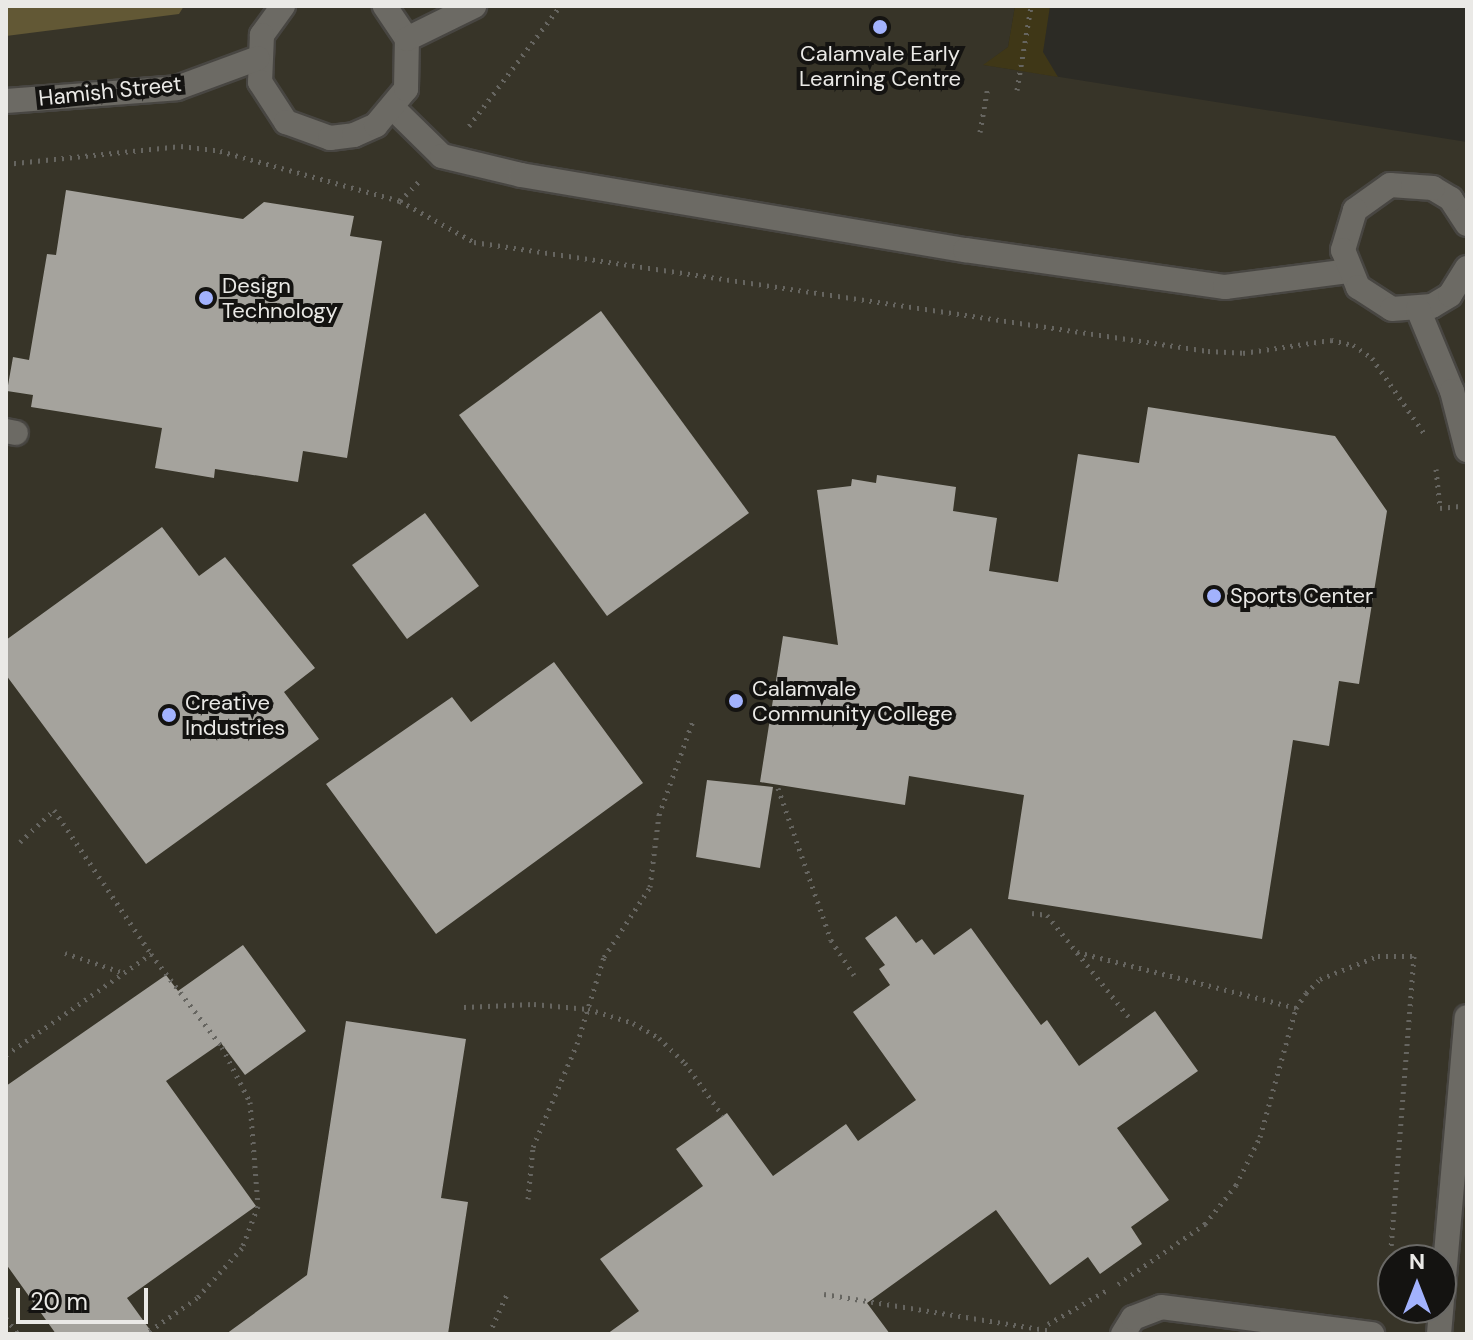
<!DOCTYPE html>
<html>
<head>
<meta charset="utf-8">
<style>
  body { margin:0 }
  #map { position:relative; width:1473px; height:1340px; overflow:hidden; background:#2c2b25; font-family:"DM Sans",sans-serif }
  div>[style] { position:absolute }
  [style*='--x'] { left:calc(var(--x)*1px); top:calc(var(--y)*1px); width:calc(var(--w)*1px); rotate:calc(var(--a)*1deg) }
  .built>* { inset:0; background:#373428 }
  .green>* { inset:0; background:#3f3717 }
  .forest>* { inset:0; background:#625835 }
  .building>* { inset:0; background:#a5a39d }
  .path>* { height:5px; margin-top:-2.5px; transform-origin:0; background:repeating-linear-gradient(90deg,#666560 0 2px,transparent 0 8px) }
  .roads { filter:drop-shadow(2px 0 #484642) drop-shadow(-2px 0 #484642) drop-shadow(0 2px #484642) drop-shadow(0 -2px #484642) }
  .lane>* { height:24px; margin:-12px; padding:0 12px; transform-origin:12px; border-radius:12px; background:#6c6a64 }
  .street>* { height:24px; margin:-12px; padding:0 12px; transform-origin:12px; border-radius:12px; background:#6c6a64 }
  .dots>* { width:22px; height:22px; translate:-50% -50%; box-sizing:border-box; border:4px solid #141311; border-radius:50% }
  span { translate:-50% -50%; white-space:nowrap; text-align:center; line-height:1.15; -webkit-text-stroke:8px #141311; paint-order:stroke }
  .poi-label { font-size:22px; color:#eae9e6 }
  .left { translate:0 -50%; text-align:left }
  .street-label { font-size:22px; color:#eae9e6 }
  .frame { position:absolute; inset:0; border:8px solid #eae9e6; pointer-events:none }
  .north { position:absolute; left:1377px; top:1244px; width:80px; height:80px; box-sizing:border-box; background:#141311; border:2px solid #6a6966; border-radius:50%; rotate:0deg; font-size:22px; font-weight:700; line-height:32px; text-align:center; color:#eae9e6 }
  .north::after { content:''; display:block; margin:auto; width:28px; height:36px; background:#a2b2fd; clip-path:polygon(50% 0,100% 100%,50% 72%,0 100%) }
  .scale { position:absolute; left:16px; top:1288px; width:132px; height:36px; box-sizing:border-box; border:4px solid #eae9e6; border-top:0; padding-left:10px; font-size:24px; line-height:28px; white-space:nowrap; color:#eae9e6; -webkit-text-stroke:6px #141311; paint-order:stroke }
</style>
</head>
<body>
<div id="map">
  <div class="built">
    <div style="clip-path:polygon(evenodd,6px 6px,1015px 6px,1008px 47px,984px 65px,1467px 142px,1467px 1334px,6px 1334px,6px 6px,1393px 1260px,1441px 1260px,1441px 1308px,1393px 1308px,1393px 1260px)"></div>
  </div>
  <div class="green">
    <div style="clip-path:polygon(1015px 6px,1050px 6px,1043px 52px,1058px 77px,983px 65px,1008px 47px)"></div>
  </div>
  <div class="forest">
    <div style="clip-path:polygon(6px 6px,184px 6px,179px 14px,6px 36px)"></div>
  </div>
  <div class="building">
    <div style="clip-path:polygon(66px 190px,243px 219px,264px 202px,354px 216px,350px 236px,382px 241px,347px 458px,303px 451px,298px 482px,215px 469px,214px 478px,155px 468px,162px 428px,31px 407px,33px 395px,7px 391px,13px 357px,29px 360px,47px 254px,56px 255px)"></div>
    <div style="clip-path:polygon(601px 311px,749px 513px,607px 616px,459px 415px)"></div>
    <div style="clip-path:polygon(1148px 407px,1335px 436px,1387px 511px,1359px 684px,1339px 681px,1329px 746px,1293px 740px,1262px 939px,1008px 899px,1024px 795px,909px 776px,905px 805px,760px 782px,783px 636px,838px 645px,817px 490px,851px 486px,852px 479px,876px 483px,877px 475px,956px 487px,953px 511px,997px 518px,989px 571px,1058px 582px,1078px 454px,1139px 463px)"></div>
    <div style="clip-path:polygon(425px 513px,479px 586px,407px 639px,352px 565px)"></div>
    <div style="clip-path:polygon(162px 527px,199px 576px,225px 557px,315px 668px,284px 692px,319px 739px,146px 864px,6px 675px,6px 640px)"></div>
    <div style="clip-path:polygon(554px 662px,643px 783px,436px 934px,326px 784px,452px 697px,471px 722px)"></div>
    <div style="clip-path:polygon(707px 780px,773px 787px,760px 868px,696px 857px)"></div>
    <div style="clip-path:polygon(896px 916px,916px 943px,922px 939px,934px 955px,971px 928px,1041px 1025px,1047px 1020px,1079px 1066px,1155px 1011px,1198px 1071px,1117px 1128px,1169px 1200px,1131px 1227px,1142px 1244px,1100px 1274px,1088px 1257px,1050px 1285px,996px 1210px,867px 1303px,890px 1334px,607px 1334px,639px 1311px,600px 1259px,703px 1186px,676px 1149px,727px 1113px,773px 1176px,846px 1124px,858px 1141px,916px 1100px,853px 1012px,890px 985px,879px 969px,885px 965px,865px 938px)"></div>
    <div style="clip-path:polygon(243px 945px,306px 1031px,245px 1075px,221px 1043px,166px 1081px,256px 1206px,127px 1298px,153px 1334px,56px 1334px,6px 1264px,6px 1086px,166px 975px,178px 991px)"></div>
    <div style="clip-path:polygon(346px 1021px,466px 1039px,441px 1198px,468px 1202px,448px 1334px,226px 1334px,307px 1275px)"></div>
  </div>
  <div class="path">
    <div style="--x:1017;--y:90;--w:85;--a:-80.5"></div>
    <div style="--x:469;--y:126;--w:151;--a:-52.8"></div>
    <div style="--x:980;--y:132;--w:47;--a:-80.1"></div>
    <div style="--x:6;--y:164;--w:176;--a:-5.9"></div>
    <div style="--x:181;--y:146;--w:39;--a:7"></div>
    <div style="--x:220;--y:151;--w:187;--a:15.5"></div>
    <div style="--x:400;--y:201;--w:85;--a:29"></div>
    <div style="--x:474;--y:242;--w:742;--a:8.45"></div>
    <div style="--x:1208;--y:351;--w:35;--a:3"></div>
    <div style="--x:1243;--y:353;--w:89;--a:-8.4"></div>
    <div style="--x:1331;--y:340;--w:23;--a:13"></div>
    <div style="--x:1353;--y:345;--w:23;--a:34"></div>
    <div style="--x:1372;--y:358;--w:91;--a:55.3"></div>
    <div style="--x:400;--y:201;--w:28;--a:-46"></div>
    <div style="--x:1436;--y:469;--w:39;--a:84"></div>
    <div style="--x:1440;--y:508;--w:20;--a:-6"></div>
    <div style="--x:778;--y:788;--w:161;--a:70.8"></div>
    <div style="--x:831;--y:940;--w:42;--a:56.7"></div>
    <div style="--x:20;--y:842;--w:47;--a:-43.3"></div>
    <div style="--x:54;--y:810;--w:174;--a:56"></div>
    <div style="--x:151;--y:954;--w:117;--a:52.6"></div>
    <div style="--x:222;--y:1047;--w:62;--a:63"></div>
    <div style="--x:250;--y:1102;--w:104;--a:85.6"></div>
    <div style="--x:258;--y:1206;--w:45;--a:110.9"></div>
    <div style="--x:242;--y:1248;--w:67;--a:132"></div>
    <div style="--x:197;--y:1298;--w:63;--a:145.3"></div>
    <div style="--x:1032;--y:913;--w:15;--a:8"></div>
    <div style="--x:1047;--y:915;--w:134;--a:51.3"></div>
    <div style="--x:1077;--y:952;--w:226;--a:14.3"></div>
    <div style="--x:65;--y:953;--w:62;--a:18.7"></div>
    <div style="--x:464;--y:1007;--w:70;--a:-2.5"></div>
    <div style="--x:534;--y:1004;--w:54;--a:5.3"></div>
    <div style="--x:588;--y:1009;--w:47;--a:17.3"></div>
    <div style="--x:633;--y:1023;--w:30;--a:30"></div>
    <div style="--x:659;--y:1038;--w:36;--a:44"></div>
    <div style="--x:685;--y:1063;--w:65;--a:54.4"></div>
    <div style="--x:6;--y:1055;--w:177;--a:-34.9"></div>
    <div style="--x:528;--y:1199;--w:52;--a:-84.5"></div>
    <div style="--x:533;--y:1147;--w:112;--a:-66.9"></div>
    <div style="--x:577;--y:1044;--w:91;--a:-72.8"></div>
    <div style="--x:604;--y:957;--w:84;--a:-56.7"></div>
    <div style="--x:650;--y:887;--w:73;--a:-82.9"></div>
    <div style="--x:659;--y:815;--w:103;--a:-70.2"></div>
    <div style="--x:1118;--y:1284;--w:106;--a:-34.6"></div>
    <div style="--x:1205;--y:1224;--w:50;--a:-51.5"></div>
    <div style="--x:1236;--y:1185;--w:54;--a:-63.4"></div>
    <div style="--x:1260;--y:1137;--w:134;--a:-74.4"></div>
    <div style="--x:1296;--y:1008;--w:18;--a:-56"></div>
    <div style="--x:1306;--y:993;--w:20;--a:-45"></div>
    <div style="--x:1320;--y:979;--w:62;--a:-21.6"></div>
    <div style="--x:1378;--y:956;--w:36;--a:0"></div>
    <div style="--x:1414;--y:956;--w:293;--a:94.5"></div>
    <div style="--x:824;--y:1294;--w:226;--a:9.2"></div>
    <div style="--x:6;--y:1318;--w:20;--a:53"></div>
    <div style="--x:1048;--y:1324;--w:70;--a:-29.8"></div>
    <div style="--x:489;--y:1334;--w:46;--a:-65.7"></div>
  </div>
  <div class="roads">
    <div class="lane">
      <div style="--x:394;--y:109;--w:67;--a:44.4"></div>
      <div style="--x:442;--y:156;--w:81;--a:13.5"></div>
      <div style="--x:521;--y:175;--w:450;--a:9.6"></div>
      <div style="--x:965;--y:250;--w:263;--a:8.1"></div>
      <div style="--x:1225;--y:287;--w:124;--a:-7.4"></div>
      <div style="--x:1467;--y:224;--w:30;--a:-123"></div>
      <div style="--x:1451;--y:199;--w:21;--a:-149"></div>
      <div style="--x:1433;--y:188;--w:43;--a:-176"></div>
      <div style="--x:1390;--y:185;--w:43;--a:144.5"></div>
      <div style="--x:1355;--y:210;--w:42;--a:106.7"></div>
      <div style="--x:1343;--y:250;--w:40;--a:68"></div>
      <div style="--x:1358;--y:287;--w:40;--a:32.9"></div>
      <div style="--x:1392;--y:309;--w:40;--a:-4.3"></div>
      <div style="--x:1432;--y:306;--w:21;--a:-31"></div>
      <div style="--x:1450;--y:295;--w:32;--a:-58"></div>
      <div style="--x:1418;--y:309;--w:89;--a:67.5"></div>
      <div style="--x:1452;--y:391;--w:61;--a:75.7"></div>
      <div style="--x:6;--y:431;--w:10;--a:11"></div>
      <div style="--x:1123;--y:1334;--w:19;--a:-58"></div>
      <div style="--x:1133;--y:1318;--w:30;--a:-21"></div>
      <div style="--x:1161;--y:1307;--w:213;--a:7.3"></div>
      <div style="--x:1439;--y:1334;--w:318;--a:-85"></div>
    </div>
    <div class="street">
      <div style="--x:283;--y:6;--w:36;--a:126"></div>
      <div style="--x:262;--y:35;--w:47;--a:92.4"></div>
      <div style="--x:260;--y:82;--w:48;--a:57"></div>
      <div style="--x:286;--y:122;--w:47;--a:20"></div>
      <div style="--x:330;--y:138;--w:24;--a:-7"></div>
      <div style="--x:354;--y:135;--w:24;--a:-24"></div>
      <div style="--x:376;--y:125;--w:47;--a:-50.2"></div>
      <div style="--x:406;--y:89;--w:50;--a:-88.9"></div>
      <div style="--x:407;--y:39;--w:40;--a:-124"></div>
      <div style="--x:407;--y:39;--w:75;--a:-26.2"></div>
      <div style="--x:6;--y:101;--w:171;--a:-4.3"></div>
      <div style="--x:177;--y:88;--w:86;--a:-20.3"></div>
    </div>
  </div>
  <div class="dots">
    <div style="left:880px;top:27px;background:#a2b2fd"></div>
    <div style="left:206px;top:298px;background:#a2b2fd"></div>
    <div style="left:1214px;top:596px;background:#a2b2fd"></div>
    <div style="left:736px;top:701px;background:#a2b2fd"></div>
    <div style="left:169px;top:715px;background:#a2b2fd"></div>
  </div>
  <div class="poi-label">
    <span style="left:880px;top:66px">Calamvale Early<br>Learning Centre</span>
    <span class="left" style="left:222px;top:298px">Design<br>Technology</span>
    <span class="left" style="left:1230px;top:596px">Sports Center</span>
    <span class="left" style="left:752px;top:701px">Calamvale<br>Community College</span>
    <span class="left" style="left:185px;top:715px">Creative<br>Industries</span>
  </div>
  <div class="street-label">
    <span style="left:110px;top:91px;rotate:-6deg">Hamish Street</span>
  </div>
  <div class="frame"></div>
  <div class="north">N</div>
  <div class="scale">20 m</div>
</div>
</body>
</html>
